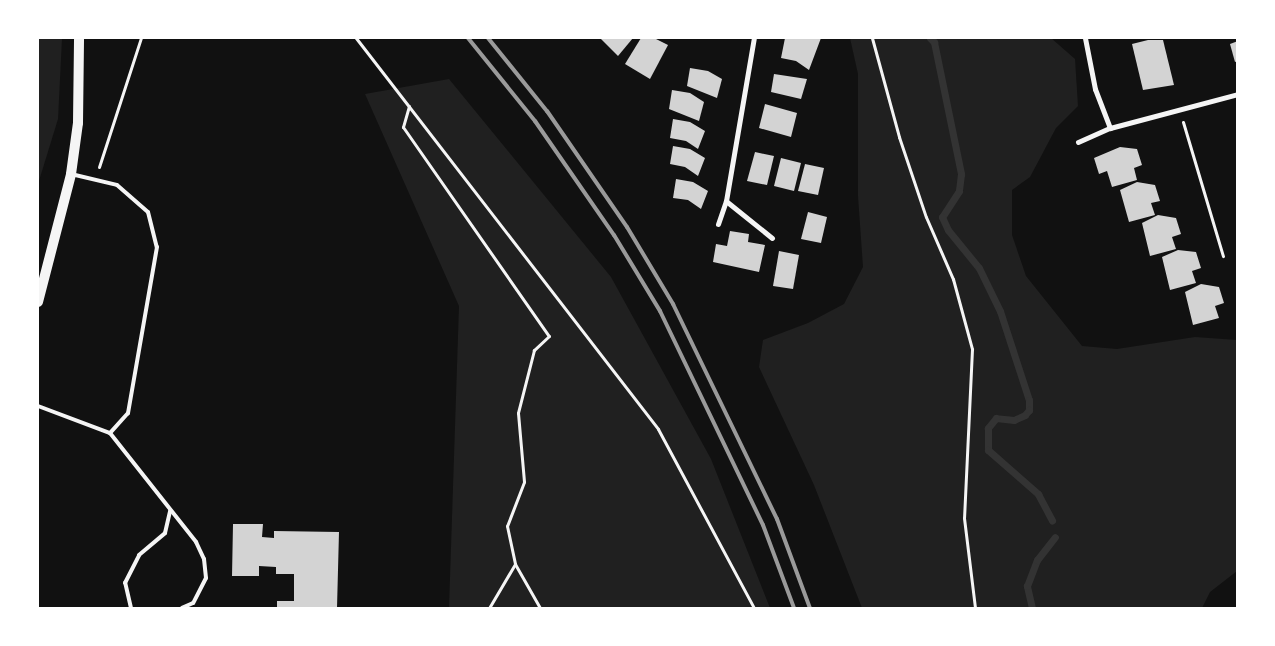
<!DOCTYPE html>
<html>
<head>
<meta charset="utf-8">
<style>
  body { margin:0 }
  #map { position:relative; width:1275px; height:646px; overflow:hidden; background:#111; font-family:Montserrat,sans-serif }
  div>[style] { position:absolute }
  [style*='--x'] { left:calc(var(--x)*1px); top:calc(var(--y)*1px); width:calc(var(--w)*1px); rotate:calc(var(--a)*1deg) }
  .green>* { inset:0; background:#202020 }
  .stream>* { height:7px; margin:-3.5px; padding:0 3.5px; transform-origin:3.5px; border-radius:3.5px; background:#333 }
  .building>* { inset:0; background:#d3d3d3 }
  .path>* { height:3px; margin:-1.5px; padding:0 1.5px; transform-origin:1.5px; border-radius:1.5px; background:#f5f5f5 }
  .service>* { height:4px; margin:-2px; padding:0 2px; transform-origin:2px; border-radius:2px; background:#f5f5f5 }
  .minor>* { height:5px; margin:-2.5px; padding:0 2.5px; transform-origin:2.5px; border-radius:2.5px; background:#f5f5f5 }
  .secondary>* { height:10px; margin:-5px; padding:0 5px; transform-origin:5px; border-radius:5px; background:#f5f5f5 }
  .rail>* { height:4px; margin:-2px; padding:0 2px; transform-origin:2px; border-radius:2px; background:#9a9a9a }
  span { translate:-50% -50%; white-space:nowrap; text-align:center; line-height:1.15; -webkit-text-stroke:4px #fff; paint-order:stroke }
  .frame { position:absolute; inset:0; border:39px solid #fff; pointer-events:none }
</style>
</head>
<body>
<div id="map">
  <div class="green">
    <div style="clip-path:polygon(38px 38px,62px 38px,58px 119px,38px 184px)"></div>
    <div style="clip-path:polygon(850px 38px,1051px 38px,1075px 59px,1078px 106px,1056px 128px,1030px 177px,1012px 190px,1012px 235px,1026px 276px,1082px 346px,1117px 349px,1195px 337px,1237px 340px,1237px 571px,1210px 592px,1202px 608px,862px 608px,814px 485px,759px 367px,763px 340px,808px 323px,844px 304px,863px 267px,858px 196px,858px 74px)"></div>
    <div style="clip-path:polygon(449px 79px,611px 277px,711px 459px,770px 608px,449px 608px,459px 306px,365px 94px)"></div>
  </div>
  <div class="stream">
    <div style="--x:930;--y:38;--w:6;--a:45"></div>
    <div style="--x:934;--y:42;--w:135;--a:78.4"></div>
    <div style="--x:961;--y:174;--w:17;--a:97"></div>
    <div style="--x:959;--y:191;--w:31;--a:123"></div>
    <div style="--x:942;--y:217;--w:14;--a:65"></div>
    <div style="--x:948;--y:230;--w:49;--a:50.8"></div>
    <div style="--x:979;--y:268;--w:48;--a:64"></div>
    <div style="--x:1000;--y:311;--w:94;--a:72"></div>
    <div style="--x:1029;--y:400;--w:10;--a:90"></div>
    <div style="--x:1029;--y:410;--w:6;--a:129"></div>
    <div style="--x:1025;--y:415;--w:12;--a:156"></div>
    <div style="--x:1014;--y:420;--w:18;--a:-174"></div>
    <div style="--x:996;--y:418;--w:13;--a:129"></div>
    <div style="--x:988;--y:428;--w:22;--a:90"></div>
    <div style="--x:988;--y:450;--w:67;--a:41.3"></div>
    <div style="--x:1038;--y:494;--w:30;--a:62"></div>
    <div style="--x:1032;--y:608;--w:23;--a:-103"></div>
    <div style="--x:1027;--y:586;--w:28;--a:-69"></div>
    <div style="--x:1037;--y:560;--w:29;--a:-52"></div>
  </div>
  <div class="building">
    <div style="clip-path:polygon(600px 38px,633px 38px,618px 56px)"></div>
    <div style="clip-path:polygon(641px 38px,654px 38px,668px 45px,650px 79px,625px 64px)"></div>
    <div style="clip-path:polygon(785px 38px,821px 38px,809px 70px,796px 61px,781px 58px)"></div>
    <div style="clip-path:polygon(1148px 40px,1163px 40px,1174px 85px,1143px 90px,1132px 44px)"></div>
    <div style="clip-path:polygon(1238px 41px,1238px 61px,1235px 62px,1230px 44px)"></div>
    <div style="clip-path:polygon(690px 68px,708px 71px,722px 79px,717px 98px,687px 86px)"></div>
    <div style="clip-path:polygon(774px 74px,807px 79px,801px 99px,771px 92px)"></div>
    <div style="clip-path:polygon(672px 90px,690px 93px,704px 102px,699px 121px,669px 109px)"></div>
    <div style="clip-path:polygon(765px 104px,797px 113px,791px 137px,759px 128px)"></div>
    <div style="clip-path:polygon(673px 119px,690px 122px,705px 131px,698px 149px,686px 141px,670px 138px)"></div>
    <div style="clip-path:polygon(673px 146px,690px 149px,705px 158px,698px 176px,685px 167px,670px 164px)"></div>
    <div style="clip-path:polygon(1120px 147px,1137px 149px,1142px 165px,1134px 168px,1137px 180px,1112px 187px,1107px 171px,1099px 174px,1094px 158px)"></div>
    <div style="clip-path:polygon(755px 152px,774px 156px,767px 185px,747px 181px)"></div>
    <div style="clip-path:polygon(781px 158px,801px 163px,794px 191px,774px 186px)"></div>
    <div style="clip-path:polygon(805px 164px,824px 168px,818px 195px,798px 191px)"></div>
    <div style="clip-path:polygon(676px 179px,693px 182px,708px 191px,701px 209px,688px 200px,673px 198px)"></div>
    <div style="clip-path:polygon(1137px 182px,1155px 185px,1160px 201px,1151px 203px,1155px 215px,1129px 222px,1120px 190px)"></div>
    <div style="clip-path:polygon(808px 212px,827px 217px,821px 243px,801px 239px)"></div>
    <div style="clip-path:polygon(1158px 215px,1176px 218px,1181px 234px,1172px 237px,1176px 249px,1150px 256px,1142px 223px)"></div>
    <div style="clip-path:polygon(730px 231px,749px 234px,748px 242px,765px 245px,759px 272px,713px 262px,716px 244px,727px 246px)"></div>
    <div style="clip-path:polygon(1178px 250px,1196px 252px,1201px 268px,1192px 271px,1196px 283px,1170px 290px,1162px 257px)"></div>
    <div style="clip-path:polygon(779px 251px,799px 255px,793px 289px,773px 286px)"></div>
    <div style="clip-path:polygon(1201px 284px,1219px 287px,1224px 303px,1215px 306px,1219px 318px,1193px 325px,1185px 292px)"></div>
    <div style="clip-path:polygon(233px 524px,263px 524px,262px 537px,274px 538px,274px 531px,339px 532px,337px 608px,277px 608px,277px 601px,294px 601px,294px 574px,276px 574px,276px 567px,259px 566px,259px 576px,232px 576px)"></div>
  </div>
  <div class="path">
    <div style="--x:356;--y:38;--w:494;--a:52.3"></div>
    <div style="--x:658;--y:429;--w:203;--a:61.8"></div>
    <div style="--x:872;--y:38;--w:103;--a:74.7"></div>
    <div style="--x:899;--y:137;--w:84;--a:71.4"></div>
    <div style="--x:926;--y:217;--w:68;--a:66.5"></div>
    <div style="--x:953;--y:279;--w:73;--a:74.8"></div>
    <div style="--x:972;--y:349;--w:169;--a:92.7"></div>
    <div style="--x:964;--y:518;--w:91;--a:83"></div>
    <div style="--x:409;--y:106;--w:22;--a:106"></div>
    <div style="--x:403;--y:127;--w:255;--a:55.1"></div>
    <div style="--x:549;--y:336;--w:21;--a:137"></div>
    <div style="--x:534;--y:350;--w:65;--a:104.3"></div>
    <div style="--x:518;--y:413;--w:69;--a:85"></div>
    <div style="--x:524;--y:482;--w:47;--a:111.1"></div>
    <div style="--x:507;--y:526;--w:39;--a:78"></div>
    <div style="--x:515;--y:564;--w:51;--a:120.6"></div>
    <div style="--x:1183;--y:122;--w:140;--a:73.4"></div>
    <div style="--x:99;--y:167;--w:136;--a:-72"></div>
    <div style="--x:515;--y:564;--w:51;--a:60.4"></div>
  </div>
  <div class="service">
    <div style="--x:71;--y:174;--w:47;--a:13.4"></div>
    <div style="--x:117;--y:185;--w:41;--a:41.1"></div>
    <div style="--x:148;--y:212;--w:36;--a:76"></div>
    <div style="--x:157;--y:247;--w:169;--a:99.9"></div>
    <div style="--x:128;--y:413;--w:27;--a:132"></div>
    <div style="--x:110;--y:433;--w:139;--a:51.7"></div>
    <div style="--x:196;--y:542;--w:19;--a:65"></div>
    <div style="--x:204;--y:559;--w:19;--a:84"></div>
    <div style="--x:206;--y:578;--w:28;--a:117"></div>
    <div style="--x:193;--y:603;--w:12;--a:156"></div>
    <div style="--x:38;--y:406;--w:77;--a:20.6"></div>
    <div style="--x:131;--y:608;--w:26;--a:-103"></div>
    <div style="--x:125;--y:583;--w:31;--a:-63"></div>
    <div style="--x:139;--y:555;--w:34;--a:-40"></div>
    <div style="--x:165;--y:533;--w:23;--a:-77"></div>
  </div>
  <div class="minor">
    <div style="--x:1085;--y:38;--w:52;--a:78.9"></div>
    <div style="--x:1095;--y:89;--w:42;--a:69"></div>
    <div style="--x:1078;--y:142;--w:35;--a:-24"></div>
    <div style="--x:1110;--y:128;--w:132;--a:-14.9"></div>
    <div style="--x:726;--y:201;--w:59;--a:38.8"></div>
    <div style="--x:718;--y:224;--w:24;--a:-71"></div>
    <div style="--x:726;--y:201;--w:165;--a:-80.3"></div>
  </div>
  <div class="secondary">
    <div style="--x:38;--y:302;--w:132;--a:-75.5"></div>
    <div style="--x:71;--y:174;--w:51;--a:-82.2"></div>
    <div style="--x:78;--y:123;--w:85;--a:-89.3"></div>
  </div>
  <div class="rail">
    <div style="--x:468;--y:38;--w:107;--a:51.1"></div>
    <div style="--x:535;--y:121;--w:139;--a:55.3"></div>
    <div style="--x:614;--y:235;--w:89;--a:58.8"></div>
    <div style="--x:660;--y:311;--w:237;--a:64.3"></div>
    <div style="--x:763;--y:525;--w:89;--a:69.5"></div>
    <div style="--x:488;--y:38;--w:94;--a:51.1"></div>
    <div style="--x:547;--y:111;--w:141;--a:55.4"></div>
    <div style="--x:627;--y:227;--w:90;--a:59.1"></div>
    <div style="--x:673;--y:304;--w:239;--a:64.2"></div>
    <div style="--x:777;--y:519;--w:95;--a:69.7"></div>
  </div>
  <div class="frame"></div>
</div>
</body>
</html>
